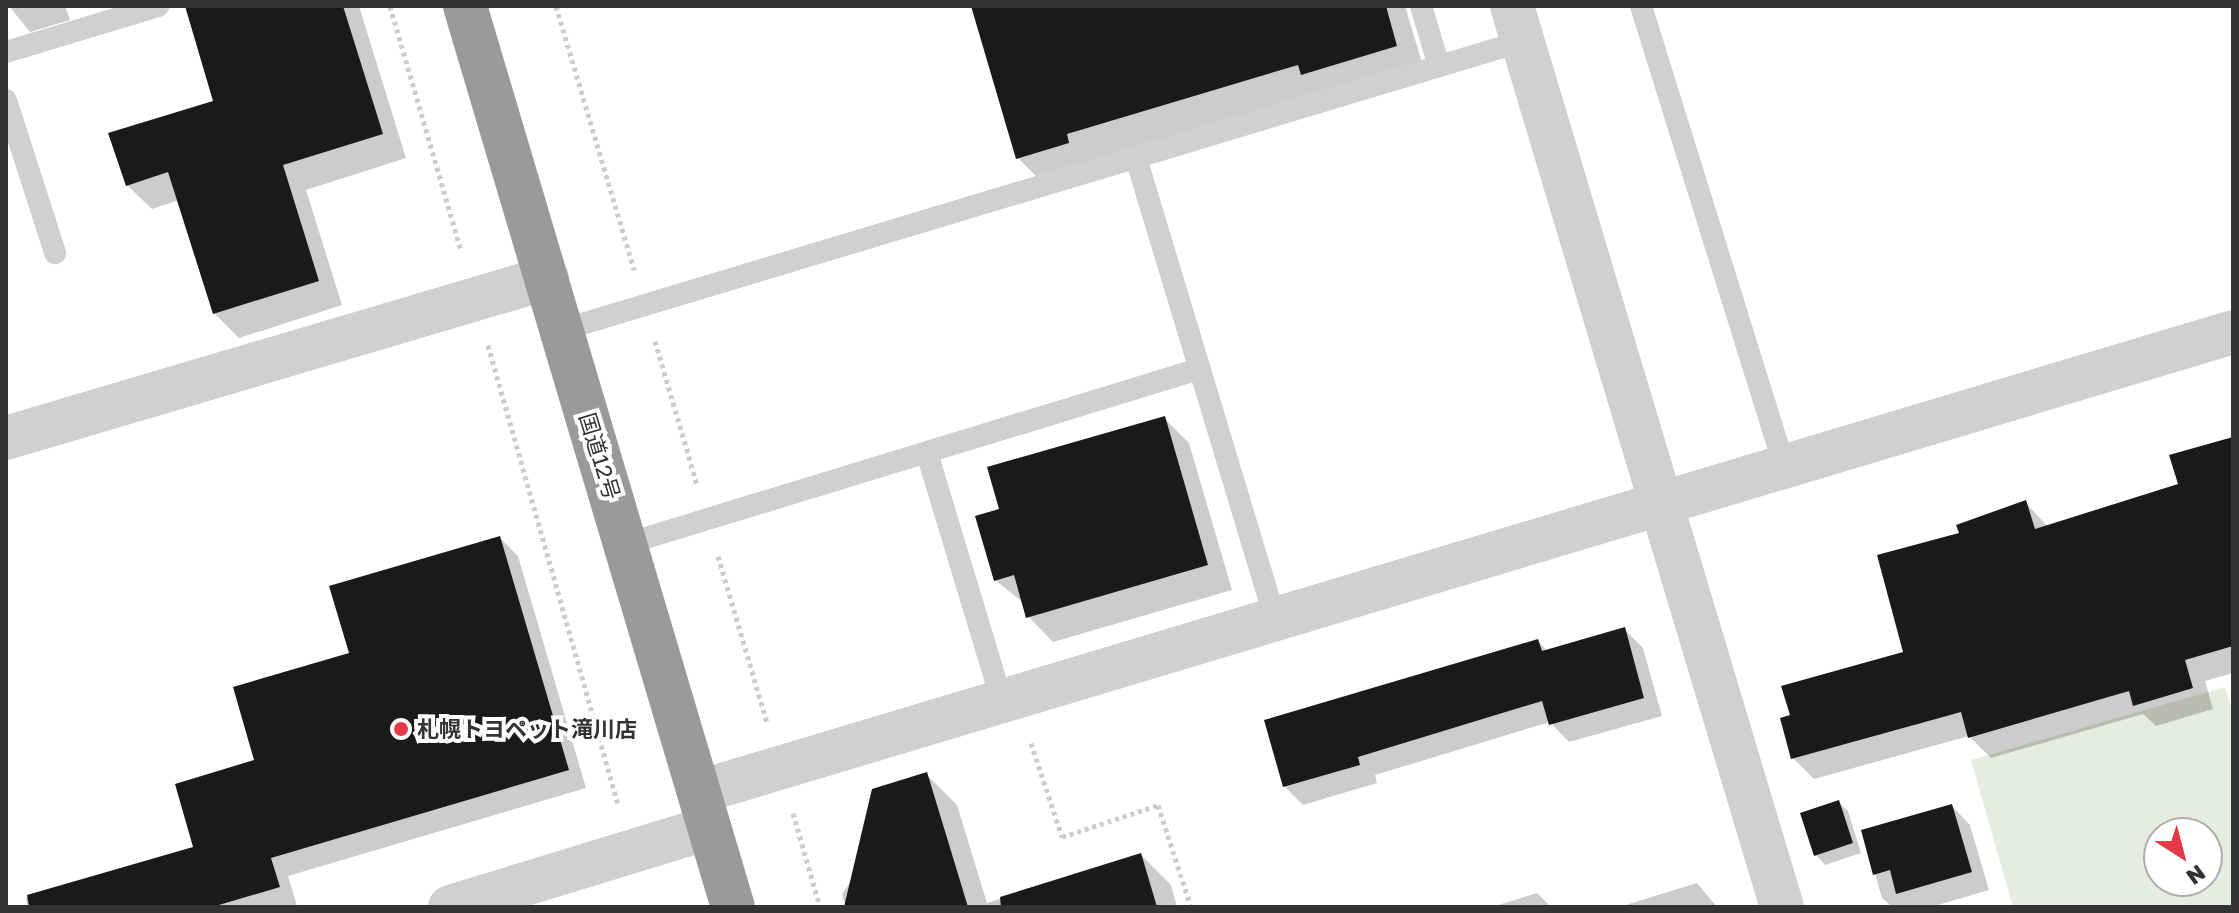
<!DOCTYPE html>
<html>
<head>
<meta charset="utf-8">
<style>
  body { margin:0 }
  #map { position:relative; width:2239px; height:913px; overflow:hidden; background:#fff; font-family:"Golos Text","Noto Sans JP",sans-serif }
  div>[style] { position:absolute }
  [style*='--x'] { left:calc(var(--x)*1px); top:calc(var(--y)*1px); width:calc(var(--w)*1px); rotate:calc(var(--a)*1deg) }
  .green>* { inset:0; background:#e6ecdf }
  .shadow>* { inset:0; background:#0003 }
  .building>* { inset:0; background:#1a1a1a }
  .path>* { height:5px; margin-top:-2.5px; transform-origin:0; background:repeating-linear-gradient(90deg,#cdcdcd 0 4px,transparent 0 8px) }
  .lane>* { height:22px; margin:-11px; padding:0 11px; transform-origin:11px; border-radius:11px; background:#d0d0d0 }
  .street>* { height:44px; margin:-22px; padding:0 22px; transform-origin:22px; border-radius:22px; background:#d0d0d0 }
  .highway>* { height:44px; margin:-22px; padding:0 22px; transform-origin:22px; border-radius:22px; background:#9a9a9a }
  .dots>* { width:22px; height:22px; translate:-50% -50%; box-sizing:border-box; border:4px solid #fff; border-radius:50% }
  span { translate:-50% -50%; white-space:nowrap; text-align:center; line-height:1.15; -webkit-text-stroke:8px #fff; paint-order:stroke }
  .street-label { font-size:22px; color:#333 }
  .poi-label { font-size:22px; color:#333; font-weight:700 }
  .left { translate:0 -50%; text-align:left }
  .frame { position:absolute; inset:0; border:8px solid #333; pointer-events:none }
  .north { position:absolute; left:2143px; top:817px; width:80px; height:80px; box-sizing:border-box; background:#fff; border:2px solid #adadad; border-radius:50%; rotate:144deg; font-size:22px; font-weight:700; line-height:32px; text-align:center; color:#333 }
  .north::after { content:''; display:block; margin:auto; width:28px; height:36px; background:#e63946; clip-path:polygon(50% 0,100% 100%,50% 72%,0 100%) }
</style>
</head>
<body>
<div id="map">
  <div class="green">
    <div style="clip-path:polygon(evenodd,2225px 687px,2233px 714px,2233px 907px,2013px 907px,1971px 760px,2225px 687px,2159px 833px,2207px 833px,2207px 881px,2159px 881px,2159px 833px)"></div>
  </div>
  <div class="shadow">
    <div style="clip-path:polygon(9px 6px,65px 6px,70px 20px,30px 32px)"></div>
    <div style="clip-path:polygon(240px 6px,359px 6px,406px 158px,306px 190px,342px 305px,239px 338px,214px 313px,179px 200px,152px 209px,127px 185px,216px 102px)"></div>
    <div style="clip-path:polygon(974px 6px,1405px 6px,1426px 76px,1048px 188px,1018px 158px)"></div>
    <div style="clip-path:polygon(1164px 418px,1189px 443px,1232px 590px,1053px 642px,1028px 616px,1025px 604px,995px 580px,1001px 510px)"></div>
    <div style="clip-path:polygon(2233px 439px,2233px 673px,2205px 681px,2213px 709px,2156px 726px,2143px 714px,1991px 758px,1969px 736px,1814px 779px,1793px 758px,1906px 653px,1961px 534px,2026px 503px,2048px 527px,2181px 485px)"></div>
    <div style="clip-path:polygon(500px 538px,518px 556px,586px 788px,288px 876px,297px 906px,292px 907px,28px 907px,26px 898px,195px 849px,257px 762px,351px 655px)"></div>
    <div style="clip-path:polygon(1624px 629px,1643px 648px,1662px 716px,1569px 742px,1550px 722px,1375px 775px,1377px 783px,1303px 805px,1284px 786px,1538px 641px,1547px 651px)"></div>
    <div style="clip-path:polygon(927px 775px,957px 805px,987px 903px,1141px 855px,1171px 885px,1177px 907px,846px 907px,842px 894px)"></div>
    <div style="clip-path:polygon(1838px 802px,1848px 811px,1861px 853px,1825px 865px,1816px 855px,1802px 814px)"></div>
    <div style="clip-path:polygon(1952px 806px,1970px 825px,1989px 890px,1931px 907px,1892px 907px,1882px 898px,1863px 832px)"></div>
    <div style="clip-path:polygon(1697px 883px,1717px 907px,1619px 907px)"></div>
    <div style="clip-path:polygon(1537px 893px,1551px 907px,1492px 907px)"></div>
  </div>
  <div class="building">
    <div style="clip-path:polygon(185px 6px,343px 6px,383px 134px,283px 165px,319px 281px,213px 314px,168px 172px,126px 186px,108px 133px,213px 101px)"></div>
    <div style="clip-path:polygon(971px 6px,1386px 6px,1397px 46px,1301px 75px,1298px 65px,1067px 134px,1069px 143px,1016px 159px)"></div>
    <div style="clip-path:polygon(1165px 416px,1208px 565px,1026px 618px,1014px 575px,994px 581px,975px 516px,999px 509px,987px 467px)"></div>
    <div style="clip-path:polygon(2233px 437px,2233px 646px,2185px 660px,2193px 688px,2133px 706px,2129px 691px,1968px 738px,1961px 712px,1791px 759px,1780px 718px,1790px 715px,1781px 686px,1903px 652px,1877px 555px,1959px 533px,1956px 525px,2026px 500px,2035px 529px,2178px 484px,2169px 455px)"></div>
    <div style="clip-path:polygon(500px 536px,569px 770px,271px 858px,280px 887px,212px 907px,29px 907px,27px 895px,193px 847px,175px 784px,254px 760px,233px 687px,349px 653px,329px 586px)"></div>
    <div style="clip-path:polygon(1625px 627px,1644px 698px,1549px 725px,1542px 701px,1358px 757px,1360px 765px,1283px 787px,1264px 720px,1538px 639px,1542px 651px)"></div>
    <div style="clip-path:polygon(927px 772px,968px 907px,844px 907px,872px 789px)"></div>
    <div style="clip-path:polygon(1839px 800px,1853px 843px,1814px 856px,1800px 813px)"></div>
    <div style="clip-path:polygon(1952px 804px,1972px 872px,1896px 894px,1890px 870px,1873px 875px,1861px 830px)"></div>
    <div style="clip-path:polygon(1141px 853px,1157px 907px,1001px 907px,1000px 897px)"></div>
  </div>
  <div class="path">
    <div style="--x:390;--y:6;--w:255;--a:73.8"></div>
    <div style="--x:556;--y:6;--w:275;--a:73.5"></div>
    <div style="--x:655;--y:341;--w:150;--a:73.7"></div>
    <div style="--x:488;--y:345;--w:478;--a:74.2"></div>
    <div style="--x:718;--y:556;--w:174;--a:73.6"></div>
    <div style="--x:1031;--y:743;--w:99;--a:71.7"></div>
    <div style="--x:1062;--y:837;--w:101;--a:-18.4"></div>
    <div style="--x:1158;--y:805;--w:107;--a:72.1"></div>
    <div style="--x:793;--y:813;--w:98;--a:74"></div>
  </div>
  <div class="lane">
    <div style="--x:1421;--y:6;--w:63;--a:73.3"></div>
    <div style="--x:1641;--y:6;--w:482;--a:72.7"></div>
    <div style="--x:6;--y:52;--w:159;--a:-16.8"></div>
    <div style="--x:6;--y:100;--w:161;--a:72.2"></div>
    <div style="--x:1136;--y:158;--w:481;--a:73.2"></div>
    <div style="--x:562;--y:330;--w:1004;--a:-16.74"></div>
    <div style="--x:927;--y:453;--w:259;--a:73.2"></div>
    <div style="--x:626;--y:544;--w:599;--a:-16.98"></div>
  </div>
  <div class="street">
    <div style="--x:1512;--y:6;--w:941;--a:73.32"></div>
    <div style="--x:6;--y:438;--w:564;--a:-16.48"></div>
    <div style="--x:699;--y:792;--w:1601;--a:-16.69"></div>
    <div style="--x:450;--y:907;--w:271;--a:-17"></div>
  </div>
  <div class="highway">
    <div style="--x:465;--y:6;--w:940;--a:73.44"></div>
  </div>
  <div class="dots">
    <div style="left:401px;top:729px;background:#e63946"></div>
  </div>
  <div class="street-label">
    <span style="left:600px;top:456px;rotate:73deg">国道12号</span>
  </div>
  <div class="poi-label">
    <span class="left" style="left:417px;top:729px">札幌トヨペット滝川店</span>
  </div>
  <div class="frame"></div>
  <div class="north">N</div>
</div>
</body>
</html>
